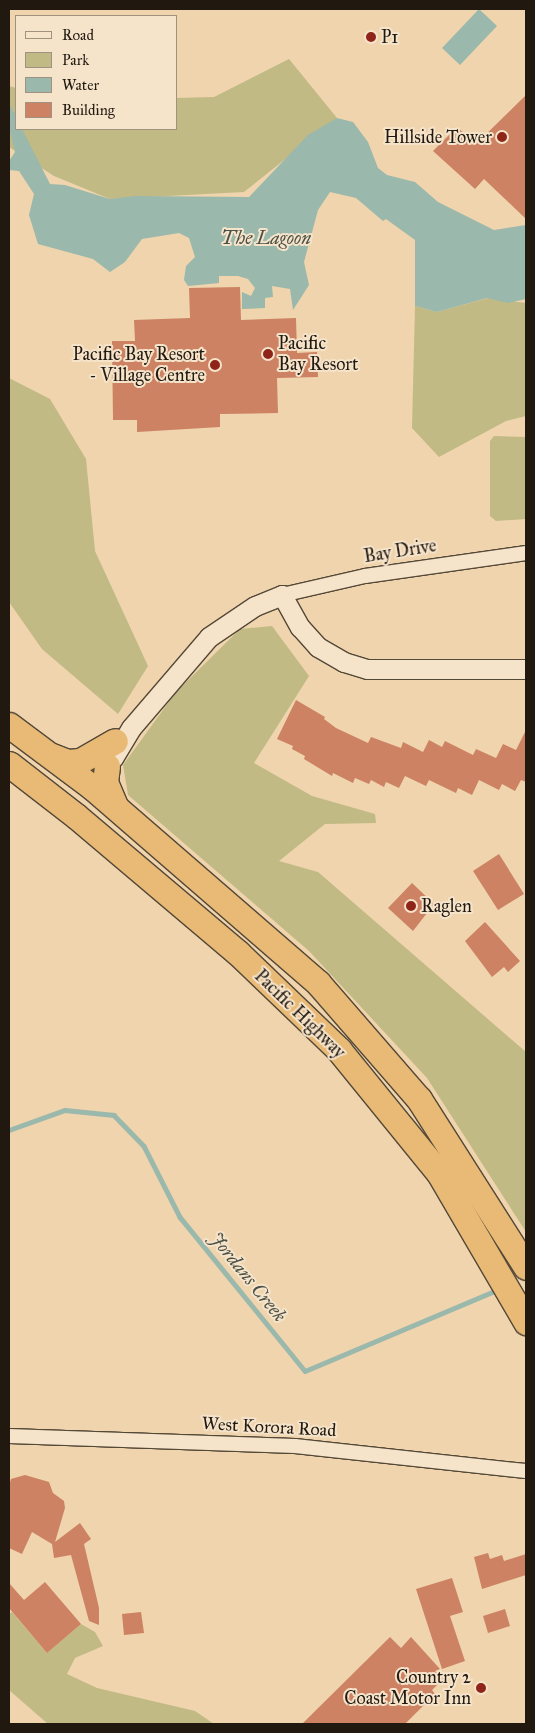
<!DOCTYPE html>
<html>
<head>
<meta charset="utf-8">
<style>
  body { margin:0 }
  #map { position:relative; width:535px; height:1733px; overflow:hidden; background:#efd4ad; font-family:"IM FELL Great Primer",serif }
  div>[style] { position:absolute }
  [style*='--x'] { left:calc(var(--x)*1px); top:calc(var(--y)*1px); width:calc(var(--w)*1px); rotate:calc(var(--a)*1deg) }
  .green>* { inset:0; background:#c1ba84 }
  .water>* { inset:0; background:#9ab8ab }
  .stream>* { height:4.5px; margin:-2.25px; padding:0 2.25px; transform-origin:2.25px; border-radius:2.25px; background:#9ab8ab }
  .building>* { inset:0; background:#cc8263 }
  .roads { filter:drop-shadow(1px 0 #544837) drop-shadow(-1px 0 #544837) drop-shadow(0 1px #544837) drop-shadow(0 -1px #544837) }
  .street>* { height:14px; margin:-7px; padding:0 7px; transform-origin:7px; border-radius:7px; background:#f5e3ca }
  .secondary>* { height:19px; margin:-9.5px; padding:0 9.5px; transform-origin:9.5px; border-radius:9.5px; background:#f5e3ca }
  .highway>* { height:25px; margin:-12.5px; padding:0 12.5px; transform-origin:12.5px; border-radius:12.5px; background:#e8ba76 }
  .dots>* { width:14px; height:14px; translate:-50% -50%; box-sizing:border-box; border:2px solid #f5e3ca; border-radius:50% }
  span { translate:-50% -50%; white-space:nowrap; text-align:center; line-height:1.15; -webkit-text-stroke:4px #f5e3ca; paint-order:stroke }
  .poi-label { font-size:18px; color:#211910 }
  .left { translate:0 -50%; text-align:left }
  .right { translate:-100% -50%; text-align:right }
  .street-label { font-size:18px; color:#211910 }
  .water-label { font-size:19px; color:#4b5146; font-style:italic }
  .frame { position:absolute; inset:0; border:10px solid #211910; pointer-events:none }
  .legend { position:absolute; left:15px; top:15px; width:162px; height:115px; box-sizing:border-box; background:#f5e3ca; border:1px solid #a09280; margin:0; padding:6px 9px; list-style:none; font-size:15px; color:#211910 }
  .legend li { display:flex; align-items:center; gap:10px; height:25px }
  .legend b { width:25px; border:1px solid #a09280 }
</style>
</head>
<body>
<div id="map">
  <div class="green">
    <div style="clip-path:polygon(289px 59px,337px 118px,244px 192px,110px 199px,54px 176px,9px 147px,9px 86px,16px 88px,16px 129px,176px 129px,176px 98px,214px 97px)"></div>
    <div style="clip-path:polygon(488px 298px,526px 303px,526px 416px,506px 421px,439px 457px,412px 428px,415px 306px,437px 312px)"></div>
    <div style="clip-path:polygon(9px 378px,50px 399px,86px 459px,95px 551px,148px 666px,118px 714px,42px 649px,9px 602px)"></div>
    <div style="clip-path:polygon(494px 436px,526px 437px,526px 519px,496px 521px,490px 516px,490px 441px)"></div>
    <div style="clip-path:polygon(272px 626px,309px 676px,254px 763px,312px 796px,375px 814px,376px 823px,325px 824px,279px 861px,318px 872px,526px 1052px,526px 1232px,427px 1078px,309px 951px,128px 795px,123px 765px,176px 692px,240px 629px)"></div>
    <div style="clip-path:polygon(12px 1612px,47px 1653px,81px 1624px,95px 1632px,103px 1646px,75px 1658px,67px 1674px,97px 1688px,195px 1711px,214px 1724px,48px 1724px,9px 1690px,9px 1614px)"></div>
  </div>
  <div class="water">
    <div style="clip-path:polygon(479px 9px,497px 26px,460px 65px,442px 48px)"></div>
    <div style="clip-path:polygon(9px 104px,16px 116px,16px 129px,22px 129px,50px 184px,65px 185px,110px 199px,135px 196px,249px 197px,308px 135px,337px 118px,353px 122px,368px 142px,378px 168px,387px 175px,415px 182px,438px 202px,494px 230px,526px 225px,526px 299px,508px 303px,487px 298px,437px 312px,415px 306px,415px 240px,386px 219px,383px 221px,356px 198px,330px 192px,318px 210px,304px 262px,309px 285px,293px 310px,290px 289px,272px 286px,273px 297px,265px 298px,265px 308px,242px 309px,242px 292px,251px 296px,255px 288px,248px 279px,238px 276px,219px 276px,219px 283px,188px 286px,184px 280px,186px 266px,195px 257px,189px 238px,179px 233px,142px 239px,125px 262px,110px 272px,93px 259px,38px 244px,29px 215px,34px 194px,19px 171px,9px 170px,9px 161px,15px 152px,9px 127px)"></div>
  </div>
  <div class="stream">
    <div style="--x:9;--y:1130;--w:59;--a:-19.7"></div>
    <div style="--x:65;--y:1110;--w:49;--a:5.8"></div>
    <div style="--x:114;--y:1115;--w:43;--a:45.9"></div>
    <div style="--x:144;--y:1146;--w:80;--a:63.1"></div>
    <div style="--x:180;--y:1217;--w:198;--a:50.9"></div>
    <div style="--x:305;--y:1371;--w:211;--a:-22.9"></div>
  </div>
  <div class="building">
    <div style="clip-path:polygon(526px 95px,526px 219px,484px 179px,475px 189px,433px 151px,457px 127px,476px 144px)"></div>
    <div style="clip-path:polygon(240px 287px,241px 320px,296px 318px,297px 353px,317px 352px,318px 377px,277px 378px,278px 413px,220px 414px,220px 427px,137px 432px,137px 420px,113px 420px,112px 341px,135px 341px,134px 320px,190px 318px,189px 288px)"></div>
    <div style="clip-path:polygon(296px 700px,325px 717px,324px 719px,336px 728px,368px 743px,371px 737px,401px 748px,403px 742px,423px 752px,429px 740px,442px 747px,445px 741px,473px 755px,476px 749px,496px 758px,503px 744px,516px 750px,526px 730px,526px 782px,521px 780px,515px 791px,502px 784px,499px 790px,479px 780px,472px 795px,458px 788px,456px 793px,429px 780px,426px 786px,405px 776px,399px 788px,386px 782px,384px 787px,371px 780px,369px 784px,355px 778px,353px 783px,333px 773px,332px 776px,304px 759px,305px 756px,292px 749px,293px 746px,277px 739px)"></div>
    <div style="clip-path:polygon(499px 854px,524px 894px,498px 910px,473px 871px)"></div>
    <div style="clip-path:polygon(412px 883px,434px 904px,413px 931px,388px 908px)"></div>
    <div style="clip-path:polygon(485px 922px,520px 961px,508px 972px,504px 967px,492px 977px,465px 941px)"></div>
    <div style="clip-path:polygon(25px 1475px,49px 1482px,53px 1493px,64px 1501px,65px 1508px,55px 1542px,80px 1523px,91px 1539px,84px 1544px,99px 1608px,99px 1625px,89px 1621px,71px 1555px,54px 1558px,52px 1544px,32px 1532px,22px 1554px,9px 1548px,9px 1486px,11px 1479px)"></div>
    <div style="clip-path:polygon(488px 1553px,490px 1559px,502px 1555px,504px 1561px,526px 1554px,526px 1575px,482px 1589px,474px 1557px)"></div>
    <div style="clip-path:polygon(452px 1578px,463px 1612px,450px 1616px,465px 1661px,442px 1669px,416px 1589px)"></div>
    <div style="clip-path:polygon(45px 1582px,81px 1624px,47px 1653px,9px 1608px,9px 1583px,24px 1600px)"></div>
    <div style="clip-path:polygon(505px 1609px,510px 1626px,488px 1633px,483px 1616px)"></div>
    <div style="clip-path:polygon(141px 1612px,144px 1633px,124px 1635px,122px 1614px)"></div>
    <div style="clip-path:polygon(390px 1637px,401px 1648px,411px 1637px,440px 1669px,435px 1671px,443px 1679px,432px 1690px,435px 1694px,405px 1724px,302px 1724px)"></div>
  </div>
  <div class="roads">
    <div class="street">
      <div style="--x:282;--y:595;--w:85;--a:-12.9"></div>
      <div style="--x:365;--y:576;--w:163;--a:-8.1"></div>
      <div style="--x:9;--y:1436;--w:286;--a:2"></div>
      <div style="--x:295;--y:1446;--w:232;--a:6.2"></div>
    </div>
    <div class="secondary">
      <div style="--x:113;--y:758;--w:35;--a:-59"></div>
      <div style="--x:131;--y:728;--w:120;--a:-49.4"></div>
      <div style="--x:209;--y:637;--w:55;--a:-34"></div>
      <div style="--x:255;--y:606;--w:29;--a:-22"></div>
      <div style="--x:282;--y:595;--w:37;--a:61"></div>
      <div style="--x:300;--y:627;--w:27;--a:48"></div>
      <div style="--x:318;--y:647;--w:30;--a:30"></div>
      <div style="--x:344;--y:662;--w:24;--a:17"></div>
      <div style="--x:367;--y:669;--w:159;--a:0"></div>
    </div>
    <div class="highway">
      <div style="--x:9;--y:725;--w:104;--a:36.8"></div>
      <div style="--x:92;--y:787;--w:299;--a:40.9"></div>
      <div style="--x:318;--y:983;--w:154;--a:49"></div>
      <div style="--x:419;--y:1099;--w:199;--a:57.5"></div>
      <div style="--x:52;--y:756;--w:17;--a:21"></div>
      <div style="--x:68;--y:762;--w:12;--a:-5"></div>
      <div style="--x:80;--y:761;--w:40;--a:-29.7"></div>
      <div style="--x:9;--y:764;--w:85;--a:37.8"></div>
      <div style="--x:76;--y:816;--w:212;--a:40.2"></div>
      <div style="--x:238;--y:953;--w:140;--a:43.8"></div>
      <div style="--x:339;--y:1050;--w:159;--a:50.9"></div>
      <div style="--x:439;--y:1173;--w:173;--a:59.7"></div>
      <div style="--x:107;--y:766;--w:16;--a:97"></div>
      <div style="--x:105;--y:782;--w:26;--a:67"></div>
    </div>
  </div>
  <div class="dots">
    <div style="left:371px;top:37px;background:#8f2418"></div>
    <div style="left:502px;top:137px;background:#8f2418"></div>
    <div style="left:268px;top:354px;background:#8f2418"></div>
    <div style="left:215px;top:365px;background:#8f2418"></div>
    <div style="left:411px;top:906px;background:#8f2418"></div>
    <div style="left:481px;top:1688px;background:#8f2418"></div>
  </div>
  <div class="poi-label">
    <span class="left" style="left:381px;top:37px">P1</span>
    <span class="right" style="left:492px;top:137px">Hillside Tower</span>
    <span class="left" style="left:278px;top:354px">Pacific<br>Bay Resort</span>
    <span class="right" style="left:205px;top:365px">Pacific Bay Resort<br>- Village Centre</span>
    <span class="left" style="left:421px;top:906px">Raglen</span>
    <span class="right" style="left:471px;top:1688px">Country 2<br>Coast Motor Inn</span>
  </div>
  <div class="street-label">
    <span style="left:400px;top:551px;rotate:-9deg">Bay Drive</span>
    <span style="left:300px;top:1014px;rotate:44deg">Pacific Highway</span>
    <span style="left:269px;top:1427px;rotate:3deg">West Korora Road</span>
  </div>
  <div class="water-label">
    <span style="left:266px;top:238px">The Lagoon</span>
    <span style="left:248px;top:1277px;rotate:51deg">Jordans Creek</span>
  </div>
  <div class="frame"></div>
  <ul class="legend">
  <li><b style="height:6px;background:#f5e3ca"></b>Road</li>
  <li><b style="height:14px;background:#c1ba84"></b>Park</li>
  <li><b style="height:14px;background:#9ab8ab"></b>Water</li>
  <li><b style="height:14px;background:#cc8263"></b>Building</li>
  </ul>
</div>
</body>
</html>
